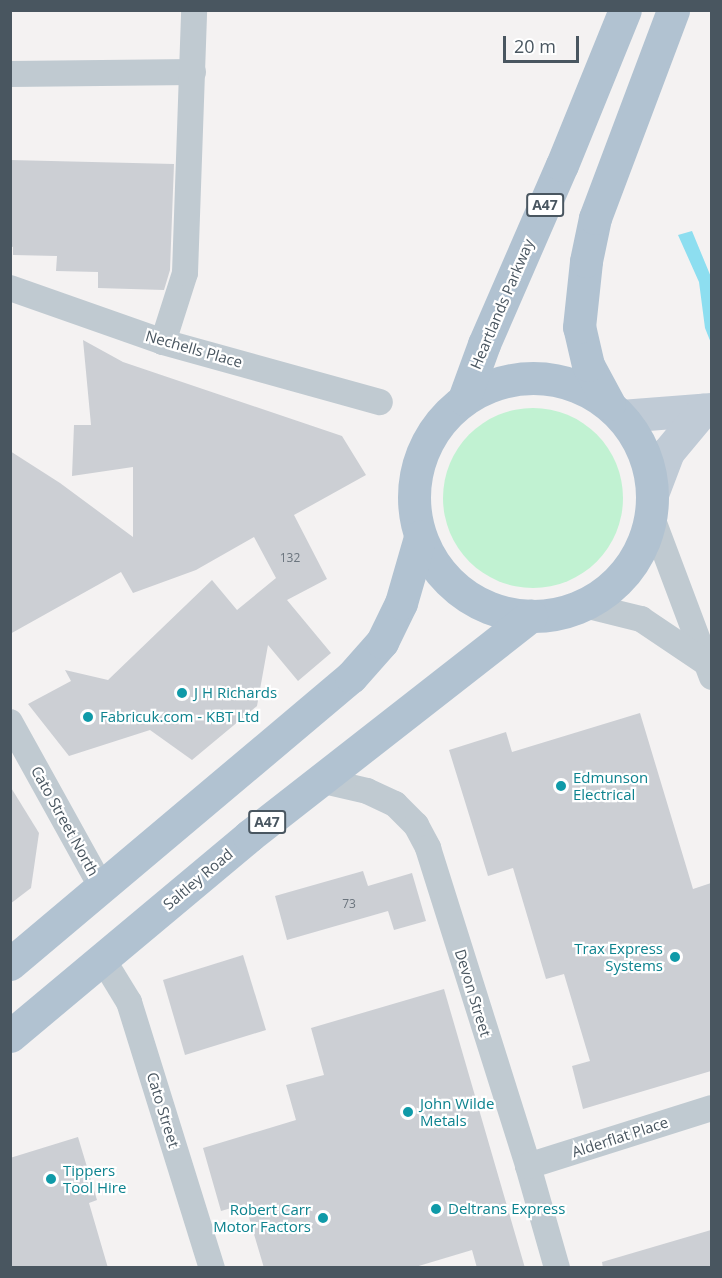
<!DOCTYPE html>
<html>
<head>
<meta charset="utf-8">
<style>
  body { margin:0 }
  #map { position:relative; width:722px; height:1278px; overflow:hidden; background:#f4f2f2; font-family:"Open Sans",sans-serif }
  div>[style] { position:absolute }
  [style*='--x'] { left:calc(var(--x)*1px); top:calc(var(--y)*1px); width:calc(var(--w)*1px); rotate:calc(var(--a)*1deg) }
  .green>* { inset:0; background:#c1f2d2 }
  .round { border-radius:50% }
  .water>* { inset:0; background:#8ddef0 }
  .building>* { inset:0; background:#cccfd4 }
  .street>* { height:26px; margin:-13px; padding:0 13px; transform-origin:13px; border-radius:13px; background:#c0cad1 }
  .secondary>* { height:33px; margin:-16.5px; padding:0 16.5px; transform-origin:16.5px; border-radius:16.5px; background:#c0cbd6 }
  .primary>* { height:33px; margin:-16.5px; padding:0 16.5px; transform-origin:16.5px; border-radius:16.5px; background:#b1c2d1 }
  .primary>.ring { margin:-16.5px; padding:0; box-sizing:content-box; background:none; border:33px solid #b1c2d1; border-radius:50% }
  .dots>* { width:16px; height:16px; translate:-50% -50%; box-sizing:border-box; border:3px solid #fff; border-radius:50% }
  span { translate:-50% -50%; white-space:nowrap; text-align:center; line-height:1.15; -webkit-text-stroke:4.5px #fff; paint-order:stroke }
  .number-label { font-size:12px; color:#6a747d }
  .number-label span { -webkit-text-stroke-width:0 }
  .shield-label span { padding:2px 4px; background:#fff; border:2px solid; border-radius:4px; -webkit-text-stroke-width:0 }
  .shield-label { font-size:14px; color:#495660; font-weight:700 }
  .street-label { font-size:15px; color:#495660 }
  .culture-label { font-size:15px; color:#0d838f }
  .left { translate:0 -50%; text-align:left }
  .right { translate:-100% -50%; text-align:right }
  .frame { position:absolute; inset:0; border:12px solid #495660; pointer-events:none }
  .scale { position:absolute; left:503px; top:36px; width:76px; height:27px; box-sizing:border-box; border:3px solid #495660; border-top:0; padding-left:8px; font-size:18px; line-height:21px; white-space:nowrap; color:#495660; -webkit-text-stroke:4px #fff; paint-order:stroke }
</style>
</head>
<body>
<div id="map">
  <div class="green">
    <div class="round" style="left:443px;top:408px;width:180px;height:180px"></div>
  </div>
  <div class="water">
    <div style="clip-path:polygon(692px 231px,711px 277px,711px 343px,705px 328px,699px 282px,678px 235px)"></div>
  </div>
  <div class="building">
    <div style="clip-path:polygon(10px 160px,174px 164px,170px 270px,164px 290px,98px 288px,98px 272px,56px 271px,57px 256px,13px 255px,13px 247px,10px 246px)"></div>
    <div style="clip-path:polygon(83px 340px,123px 362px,342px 436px,366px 475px,294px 515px,327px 579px,287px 600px,331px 653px,298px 681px,268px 645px,257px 706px,192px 760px,150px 730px,69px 756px,28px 704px,71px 681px,65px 670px,108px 680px,212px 580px,237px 610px,276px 578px,254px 537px,196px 570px,133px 593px,121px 572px,10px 634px,10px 451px,60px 483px,133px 537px,133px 467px,72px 476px,74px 425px,91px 425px)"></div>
    <div style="clip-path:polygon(640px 713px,693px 889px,711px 883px,711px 1071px,583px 1109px,572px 1066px,590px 1061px,564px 974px,546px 979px,513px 868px,488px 876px,449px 750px,506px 732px,512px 752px)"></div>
    <div style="clip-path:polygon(10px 786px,39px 833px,31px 888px,10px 904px)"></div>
    <div style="clip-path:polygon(363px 871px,368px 886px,412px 873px,426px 921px,394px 930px,388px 911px,287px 940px,275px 896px)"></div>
    <div style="clip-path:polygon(243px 955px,266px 1030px,185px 1055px,163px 980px)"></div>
    <div style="clip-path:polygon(444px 989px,525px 1268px,477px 1268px,472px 1250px,412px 1268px,264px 1268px,245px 1204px,221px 1211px,203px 1148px,296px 1120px,286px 1085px,324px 1075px,311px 1028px)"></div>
    <div style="clip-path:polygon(78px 1137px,97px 1200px,89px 1203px,108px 1268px,10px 1268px,10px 1158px)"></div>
    <div style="clip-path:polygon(711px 1230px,711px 1268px,603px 1268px,602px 1262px)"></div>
  </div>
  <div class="street">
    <div style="--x:10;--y:74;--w:183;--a:-0.6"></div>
    <div style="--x:10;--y:288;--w:162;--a:19.4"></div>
    <div style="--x:163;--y:342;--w:225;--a:15.5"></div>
    <div style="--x:163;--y:342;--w:72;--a:-72.3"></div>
    <div style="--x:185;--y:273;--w:263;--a:-88"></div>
    <div style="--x:651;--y:515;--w:173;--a:69.4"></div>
    <div style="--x:584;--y:605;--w:59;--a:13.8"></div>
    <div style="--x:641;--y:619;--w:77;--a:33.9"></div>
    <div style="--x:10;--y:722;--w:190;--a:61"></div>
    <div style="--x:320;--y:780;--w:48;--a:13.2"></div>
    <div style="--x:367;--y:791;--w:31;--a:25"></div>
    <div style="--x:395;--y:804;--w:30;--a:45"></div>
    <div style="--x:416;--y:825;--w:26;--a:62"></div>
    <div style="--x:428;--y:848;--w:333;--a:72.5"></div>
    <div style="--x:528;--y:1166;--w:106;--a:74.1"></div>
    <div style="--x:102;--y:958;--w:52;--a:58.5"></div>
    <div style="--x:129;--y:1002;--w:279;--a:72.7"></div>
    <div style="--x:528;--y:1166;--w:193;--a:-17.5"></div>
  </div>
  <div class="secondary">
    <div style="--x:621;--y:416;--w:91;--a:-4.4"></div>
    <div style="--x:652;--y:494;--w:45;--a:-69.1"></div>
    <div style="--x:668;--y:452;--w:55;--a:-50.2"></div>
  </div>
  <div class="primary">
    <div class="ring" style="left:414px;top:378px;width:205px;height:205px"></div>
    <div style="--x:464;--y:399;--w:59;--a:-70"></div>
    <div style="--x:484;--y:344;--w:195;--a:-66.5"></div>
    <div style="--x:562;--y:165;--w:167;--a:-67.9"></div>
    <div style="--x:609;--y:404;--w:44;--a:-118.3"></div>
    <div style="--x:588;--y:365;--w:39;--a:-103"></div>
    <div style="--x:579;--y:327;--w:66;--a:-83.9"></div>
    <div style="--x:586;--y:261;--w:44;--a:-78.2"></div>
    <div style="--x:595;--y:218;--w:222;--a:-69.4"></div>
    <div style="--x:10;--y:964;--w:446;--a:-40.1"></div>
    <div style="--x:351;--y:677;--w:47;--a:-48.5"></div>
    <div style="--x:382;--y:642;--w:43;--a:-64"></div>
    <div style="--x:401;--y:603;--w:69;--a:-73.9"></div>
    <div style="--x:10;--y:1036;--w:312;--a:-39.9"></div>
    <div style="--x:249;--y:836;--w:358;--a:-38"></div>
  </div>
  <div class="dots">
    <div style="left:182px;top:693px;background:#0f9aa8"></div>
    <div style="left:88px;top:717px;background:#0f9aa8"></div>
    <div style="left:561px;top:786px;background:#0f9aa8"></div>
    <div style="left:675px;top:957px;background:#0f9aa8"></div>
    <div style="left:408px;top:1112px;background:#0f9aa8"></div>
    <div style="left:51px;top:1179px;background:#0f9aa8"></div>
    <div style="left:436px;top:1209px;background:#0f9aa8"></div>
    <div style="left:323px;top:1218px;background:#0f9aa8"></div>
  </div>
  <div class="number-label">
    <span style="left:290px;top:558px">132</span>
    <span style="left:349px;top:904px">73</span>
  </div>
  <div class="shield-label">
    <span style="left:545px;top:205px">A47</span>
    <span style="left:267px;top:822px">A47</span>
  </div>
  <div class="street-label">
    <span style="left:502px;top:304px;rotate:-67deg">Heartlands Parkway</span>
    <span style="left:194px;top:349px;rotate:16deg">Nechells Place</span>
    <span style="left:65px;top:821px;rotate:61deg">Cato Street North</span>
    <span style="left:198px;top:879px;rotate:-40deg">Saltley Road</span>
    <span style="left:473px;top:993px;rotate:73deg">Devon Street</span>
    <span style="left:163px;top:1110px;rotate:73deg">Cato Street</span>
    <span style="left:620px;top:1137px;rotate:-18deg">Alderflat Place</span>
  </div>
  <div class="culture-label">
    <span class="left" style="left:194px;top:693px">J H Richards</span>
    <span class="left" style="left:100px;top:717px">Fabricuk.com - KBT Ltd</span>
    <span class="left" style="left:573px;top:786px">Edmunson<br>Electrical</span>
    <span class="right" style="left:663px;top:957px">Trax Express<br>Systems</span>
    <span class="left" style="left:420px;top:1112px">John Wilde<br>Metals</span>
    <span class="left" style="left:63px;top:1179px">Tippers<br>Tool Hire</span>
    <span class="right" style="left:311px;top:1218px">Robert Carr<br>Motor Factors</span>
    <span class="left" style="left:448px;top:1209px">Deltrans Express</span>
  </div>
  <div class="frame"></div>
  <div class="scale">20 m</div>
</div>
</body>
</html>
